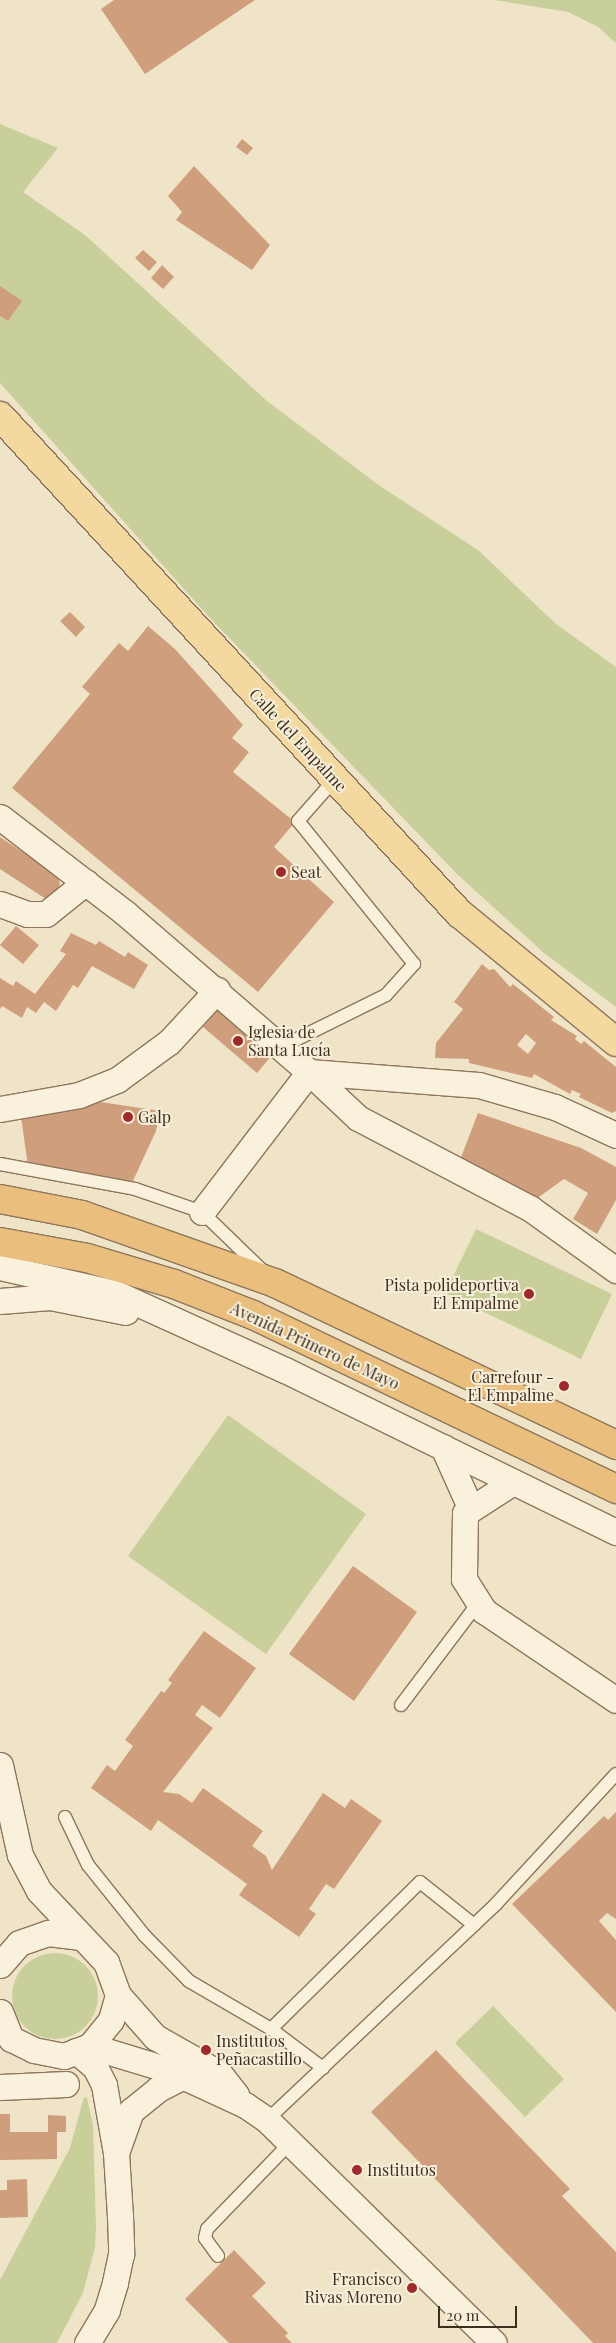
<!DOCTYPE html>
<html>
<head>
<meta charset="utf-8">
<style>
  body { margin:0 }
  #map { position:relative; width:616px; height:2343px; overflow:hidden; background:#f0e4c8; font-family:"Playfair Display",serif }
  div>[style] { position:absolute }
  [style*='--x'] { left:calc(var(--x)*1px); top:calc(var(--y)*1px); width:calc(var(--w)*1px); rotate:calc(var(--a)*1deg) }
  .green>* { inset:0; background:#c9cf9b }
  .round { border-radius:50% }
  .building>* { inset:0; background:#cf9f7d }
  .roads { filter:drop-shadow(1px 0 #8d765c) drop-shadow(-1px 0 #8d765c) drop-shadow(0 1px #8d765c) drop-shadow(0 -1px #8d765c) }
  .service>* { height:12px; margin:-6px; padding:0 6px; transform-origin:6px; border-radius:6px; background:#faf1dc }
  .minor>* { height:25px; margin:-12.5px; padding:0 12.5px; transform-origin:12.5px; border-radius:12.5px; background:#faf1dc }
  .primary>* { height:28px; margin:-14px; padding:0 14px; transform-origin:14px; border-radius:14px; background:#f3d9a0 }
  .trunk>* { height:28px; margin:-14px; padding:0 14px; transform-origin:14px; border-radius:14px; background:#eabe7c }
  .dots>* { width:14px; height:14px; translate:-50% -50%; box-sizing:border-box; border:2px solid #f7eed8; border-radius:50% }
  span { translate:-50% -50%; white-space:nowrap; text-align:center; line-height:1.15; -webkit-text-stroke:4px #f7eed8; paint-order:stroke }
  .street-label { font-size:16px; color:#3d2e20 }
  .poi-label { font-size:16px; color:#3d2e20 }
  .left { translate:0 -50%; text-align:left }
  .right { translate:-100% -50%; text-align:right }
  .scale { position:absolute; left:438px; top:2306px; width:79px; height:22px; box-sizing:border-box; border:2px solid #3d2e20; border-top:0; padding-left:6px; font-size:15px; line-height:18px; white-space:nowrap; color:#3d2e20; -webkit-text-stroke:4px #f7eed8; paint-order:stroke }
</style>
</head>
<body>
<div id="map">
  <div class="green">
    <div style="clip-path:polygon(495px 0,616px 0,616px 43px,598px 27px,568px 12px)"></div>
    <div style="clip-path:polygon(0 124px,58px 148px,23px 192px,85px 235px,267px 401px,380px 486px,478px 550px,556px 624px,616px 667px,616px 1007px,544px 953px,458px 875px,208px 616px,0 383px)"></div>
    <div style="clip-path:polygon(476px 1229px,612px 1294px,581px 1359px,445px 1293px)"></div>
    <div style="clip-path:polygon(228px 1415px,366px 1514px,266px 1654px,128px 1556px)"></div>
    <div class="round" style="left:12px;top:1953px;width:86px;height:86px"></div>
    <div style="clip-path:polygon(493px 2006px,564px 2079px,525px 2117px,455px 2043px)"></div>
    <div style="clip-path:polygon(84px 2097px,87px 2098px,93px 2125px,96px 2227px,95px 2247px,83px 2293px,57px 2343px,0 2343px,0 2280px,70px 2148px)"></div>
  </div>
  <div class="building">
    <div style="clip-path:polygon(114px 0,255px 0,145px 74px,101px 9px)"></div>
    <div style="clip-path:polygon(242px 139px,253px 148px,247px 155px,236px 147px)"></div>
    <div style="clip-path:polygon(194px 166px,270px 245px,252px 270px,176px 220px,182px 212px,168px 196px)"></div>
    <div style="clip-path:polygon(143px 250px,157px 262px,149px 271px,135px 258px)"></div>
    <div style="clip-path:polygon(162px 265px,174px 277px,163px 289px,151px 278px)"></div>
    <div style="clip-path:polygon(0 286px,22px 301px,8px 321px,0 316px)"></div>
    <div style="clip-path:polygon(70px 612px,85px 627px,76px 637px,60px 621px)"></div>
    <div style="clip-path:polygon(148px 626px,175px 649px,243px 725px,232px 738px,249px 752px,233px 772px,295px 822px,274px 847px,334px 902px,258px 992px,12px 788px,90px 694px,82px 687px,119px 643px,128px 651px)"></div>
    <div style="clip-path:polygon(0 837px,59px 876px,60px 890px,52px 903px,0 869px)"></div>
    <div style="clip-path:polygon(16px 926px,39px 945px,23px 964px,0 945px)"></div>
    <div style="clip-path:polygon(71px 933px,96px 945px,99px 941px,125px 957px,128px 952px,148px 965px,134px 989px,92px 966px,78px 988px,73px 985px,56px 1011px,44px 1002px,36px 1013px,27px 1007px,22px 1018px,2px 1006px,0 1009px,0 978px,13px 986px,16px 981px,35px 994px,66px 954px,60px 951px)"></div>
    <div style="clip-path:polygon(evenodd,482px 964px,489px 970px,494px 969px,510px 987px,513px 984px,554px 1017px,551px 1020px,577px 1036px,575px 1039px,581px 1044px,584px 1041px,616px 1067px,616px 1111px,612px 1113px,579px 1097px,581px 1094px,572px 1090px,570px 1094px,534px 1074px,532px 1078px,469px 1063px,469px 1059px,435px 1058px,436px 1043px,463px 1009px,454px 1002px,482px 964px,526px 1034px,536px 1043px,528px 1054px,517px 1045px,526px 1034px)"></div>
    <div style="clip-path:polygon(218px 1009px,272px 1055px,257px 1073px,203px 1027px)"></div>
    <div style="clip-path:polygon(101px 1102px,160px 1111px,156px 1131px,131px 1185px,28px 1166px,21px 1117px)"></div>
    <div style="clip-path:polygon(478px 1113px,581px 1148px,616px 1167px,616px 1200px,597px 1234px,573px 1219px,588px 1193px,564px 1179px,536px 1199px,460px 1160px)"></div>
    <div style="clip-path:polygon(353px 1566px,417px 1612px,354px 1701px,289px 1654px)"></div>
    <div style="clip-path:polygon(204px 1631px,256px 1668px,220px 1718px,202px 1705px,195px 1715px,213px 1728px,163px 1792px,179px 1794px,192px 1803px,203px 1788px,263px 1831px,252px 1846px,266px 1856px,272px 1870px,323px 1793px,345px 1808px,351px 1799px,382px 1821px,334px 1889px,326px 1884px,309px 1909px,316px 1914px,299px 1937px,239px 1895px,247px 1884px,186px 1840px,158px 1820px,151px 1831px,91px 1788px,107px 1765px,115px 1771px,133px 1746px,125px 1740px,161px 1691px,164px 1693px,172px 1683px,168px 1680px)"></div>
    <div style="clip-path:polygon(616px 1812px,616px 1919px,607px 1913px,599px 1921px,616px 1940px,616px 2012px,512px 1904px,604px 1816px,608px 1820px)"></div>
    <div style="clip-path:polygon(436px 2050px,570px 2189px,562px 2196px,616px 2252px,616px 2343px,593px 2343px,371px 2112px)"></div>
    <div style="clip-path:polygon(0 2114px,10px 2114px,10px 2132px,48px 2132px,48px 2115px,66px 2116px,66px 2132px,57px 2132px,57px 2159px,0 2160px)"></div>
    <div style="clip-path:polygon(27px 2179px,28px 2217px,0 2218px,0 2190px,7px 2190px,7px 2180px)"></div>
    <div style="clip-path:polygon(234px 2250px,266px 2283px,252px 2296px,288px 2333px,285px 2336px,292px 2343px,229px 2343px,185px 2299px)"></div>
  </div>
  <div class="roads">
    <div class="service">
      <div style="--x:281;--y:1047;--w:117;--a:-26.3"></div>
      <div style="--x:386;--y:995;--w:42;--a:-47.9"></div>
      <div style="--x:414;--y:964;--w:184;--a:-129"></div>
      <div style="--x:298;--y:821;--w:56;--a:-48.6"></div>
      <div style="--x:0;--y:1164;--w:137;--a:10.5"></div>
      <div style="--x:135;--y:1189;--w:71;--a:18.9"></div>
      <div style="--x:202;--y:1212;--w:88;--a:44.1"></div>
      <div style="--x:401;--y:1705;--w:129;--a:-52.9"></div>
      <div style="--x:65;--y:1817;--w:53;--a:64.4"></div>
      <div style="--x:88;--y:1865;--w:90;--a:51.3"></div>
      <div style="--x:144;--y:1935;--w:64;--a:45.6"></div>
      <div style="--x:189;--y:1981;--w:95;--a:30.3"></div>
      <div style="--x:271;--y:2029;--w:65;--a:36.9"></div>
      <div style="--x:271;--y:2029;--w:209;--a:-44.6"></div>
      <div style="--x:420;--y:1882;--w:69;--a:38.5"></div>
      <div style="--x:267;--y:2120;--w:315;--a:-43.3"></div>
      <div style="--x:496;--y:1904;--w:177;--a:-47.3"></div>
      <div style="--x:218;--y:2256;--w:22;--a:-126"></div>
      <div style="--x:205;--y:2238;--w:9;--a:-77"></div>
      <div style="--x:207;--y:2229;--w:120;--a:-46"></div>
    </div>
    <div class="minor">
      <div style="--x:0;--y:817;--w:158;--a:37.5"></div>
      <div style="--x:125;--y:913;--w:243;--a:40.8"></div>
      <div style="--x:309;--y:1072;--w:170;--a:4.4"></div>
      <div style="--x:479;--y:1085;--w:79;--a:16.1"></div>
      <div style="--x:555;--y:1107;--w:67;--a:24.7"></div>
      <div style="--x:0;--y:904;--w:29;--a:20"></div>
      <div style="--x:27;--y:914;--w:19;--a:0"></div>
      <div style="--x:46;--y:914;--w:51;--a:-38.7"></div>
      <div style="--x:0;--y:1109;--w:80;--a:-10"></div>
      <div style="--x:79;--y:1095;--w:41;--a:-21.5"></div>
      <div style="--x:117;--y:1080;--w:64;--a:-36.2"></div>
      <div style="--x:169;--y:1042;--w:71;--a:-47.3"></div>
      <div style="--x:202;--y:1212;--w:176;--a:-52.6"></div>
      <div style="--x:309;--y:1072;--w:67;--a:43.2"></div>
      <div style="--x:358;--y:1118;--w:195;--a:27.7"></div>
      <div style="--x:531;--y:1209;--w:105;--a:35.7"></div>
      <div style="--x:0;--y:1267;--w:118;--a:12.7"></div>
      <div style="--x:115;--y:1293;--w:187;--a:24.4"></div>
      <div style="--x:285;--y:1370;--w:369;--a:26.1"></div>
      <div style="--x:0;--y:1301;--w:50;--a:-4.6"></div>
      <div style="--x:50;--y:1297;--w:77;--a:11.2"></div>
      <div style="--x:443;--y:1447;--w:66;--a:65.8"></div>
      <div style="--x:513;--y:1482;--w:57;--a:147.1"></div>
      <div style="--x:465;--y:1513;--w:66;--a:90.9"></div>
      <div style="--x:464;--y:1579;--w:38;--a:58"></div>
      <div style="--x:484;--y:1611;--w:159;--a:34"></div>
      <div style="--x:0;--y:1765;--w:92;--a:77.5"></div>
      <div style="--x:20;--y:1855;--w:41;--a:62.2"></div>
      <div style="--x:39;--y:1891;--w:98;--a:46.7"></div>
      <div style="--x:106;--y:1962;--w:35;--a:70"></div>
      <div style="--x:118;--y:1995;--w:26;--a:106"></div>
      <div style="--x:111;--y:2020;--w:33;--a:129"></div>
      <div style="--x:90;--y:2046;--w:28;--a:159"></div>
      <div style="--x:64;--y:2056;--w:31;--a:-169"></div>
      <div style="--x:34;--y:2050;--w:25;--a:-154"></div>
      <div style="--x:11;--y:2039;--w:29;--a:-112"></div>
      <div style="--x:0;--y:1965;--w:29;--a:-49"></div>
      <div style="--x:19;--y:1943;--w:31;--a:-19"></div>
      <div style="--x:48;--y:1933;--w:31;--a:7"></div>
      <div style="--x:118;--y:1995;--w:56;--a:48.6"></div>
      <div style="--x:155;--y:2037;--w:73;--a:29.4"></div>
      <div style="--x:219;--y:2073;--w:28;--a:52"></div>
      <div style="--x:90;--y:2046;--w:83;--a:16.9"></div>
      <div style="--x:169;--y:2070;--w:84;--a:24.7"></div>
      <div style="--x:245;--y:2105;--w:27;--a:34"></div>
      <div style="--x:267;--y:2120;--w:318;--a:44.5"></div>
      <div style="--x:76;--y:2051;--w:25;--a:40"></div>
      <div style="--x:95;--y:2067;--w:20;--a:63"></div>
      <div style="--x:104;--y:2085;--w:69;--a:80"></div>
      <div style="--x:116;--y:2153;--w:63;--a:86.4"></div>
      <div style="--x:120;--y:2216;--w:38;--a:88"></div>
      <div style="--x:121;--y:2254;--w:30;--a:102"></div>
      <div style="--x:115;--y:2283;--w:28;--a:107"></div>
      <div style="--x:107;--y:2310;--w:39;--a:121"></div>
      <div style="--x:0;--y:2087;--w:66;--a:-2.6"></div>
      <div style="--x:116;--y:2153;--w:45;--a:-70.3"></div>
      <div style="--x:131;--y:2111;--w:35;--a:-39"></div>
      <div style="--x:158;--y:2089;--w:29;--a:-27"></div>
    </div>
    <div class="primary">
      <div style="--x:0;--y:416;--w:677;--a:47.28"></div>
      <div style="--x:459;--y:913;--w:203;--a:39.4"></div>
    </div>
    <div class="trunk">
      <div style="--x:0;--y:1199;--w:84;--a:11"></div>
      <div style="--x:82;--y:1215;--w:205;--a:19.4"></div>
      <div style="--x:275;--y:1283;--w:378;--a:25.4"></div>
      <div style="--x:0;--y:1242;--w:88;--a:10.4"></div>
      <div style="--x:87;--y:1258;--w:91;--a:16.6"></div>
      <div style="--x:174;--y:1284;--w:85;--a:21.4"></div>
      <div style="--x:253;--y:1315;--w:403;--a:25.6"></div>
    </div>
  </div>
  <div class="dots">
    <div style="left:281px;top:872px;background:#9e2a2b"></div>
    <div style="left:238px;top:1041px;background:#9e2a2b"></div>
    <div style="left:128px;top:1117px;background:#9e2a2b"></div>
    <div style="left:529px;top:1294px;background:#9e2a2b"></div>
    <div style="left:564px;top:1386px;background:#9e2a2b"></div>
    <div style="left:206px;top:2050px;background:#9e2a2b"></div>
    <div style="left:357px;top:2170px;background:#9e2a2b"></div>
    <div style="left:412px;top:2288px;background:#9e2a2b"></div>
  </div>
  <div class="street-label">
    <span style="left:298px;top:740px;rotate:47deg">Calle del Empalme</span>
    <span style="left:315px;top:1346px;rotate:25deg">Avenida Primero de Mayo</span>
  </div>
  <div class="poi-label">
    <span class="left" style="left:291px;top:872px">Seat</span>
    <span class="left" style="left:248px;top:1041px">Iglesia de<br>Santa Lucía</span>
    <span class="left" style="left:138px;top:1117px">Galp</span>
    <span class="right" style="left:519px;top:1294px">Pista polideportiva<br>El Empalme</span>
    <span class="right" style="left:554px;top:1386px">Carrefour -<br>El Empalme</span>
    <span class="left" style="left:216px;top:2050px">Institutos<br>Peñacastillo</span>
    <span class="left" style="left:367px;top:2170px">Institutos</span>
    <span class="right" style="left:402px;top:2288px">Francisco<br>Rivas Moreno</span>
  </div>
  <div class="scale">20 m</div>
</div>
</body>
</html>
